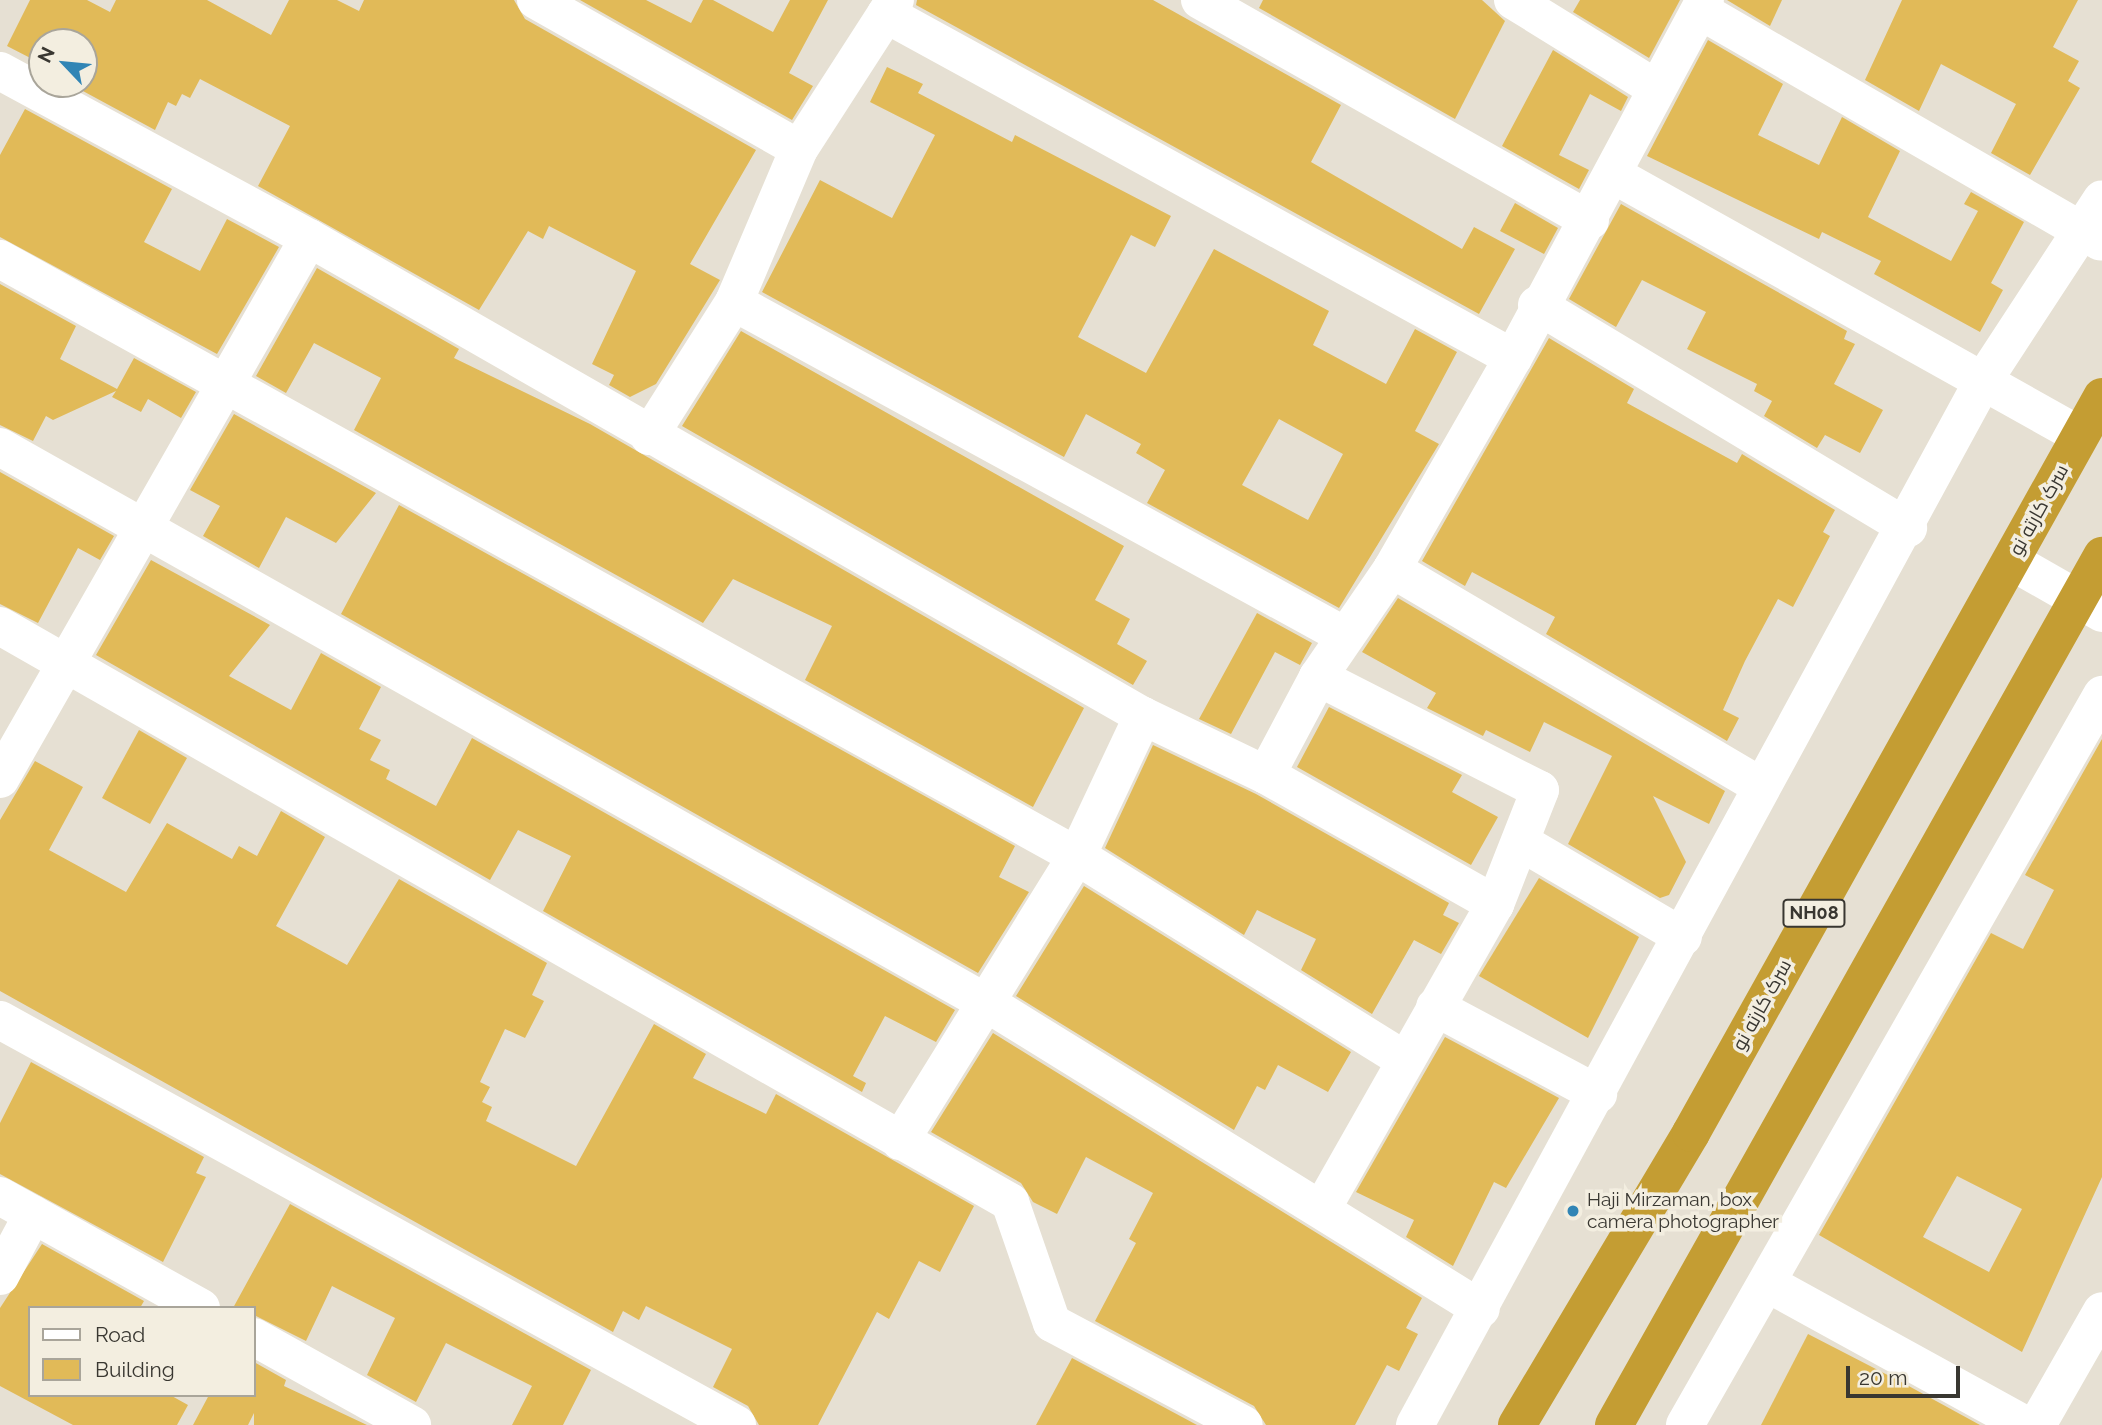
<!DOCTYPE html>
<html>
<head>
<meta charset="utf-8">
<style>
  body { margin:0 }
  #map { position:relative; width:2102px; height:1425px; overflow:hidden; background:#e6e0d3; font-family:Raleway,Cairo,sans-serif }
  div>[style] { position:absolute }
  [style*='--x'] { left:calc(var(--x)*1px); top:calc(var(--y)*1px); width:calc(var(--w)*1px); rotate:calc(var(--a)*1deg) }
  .building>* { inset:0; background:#e1ba58 }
  .street>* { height:38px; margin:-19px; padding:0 19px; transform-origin:19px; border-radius:19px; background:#fff }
  .highway>* { height:38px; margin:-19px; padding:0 19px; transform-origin:19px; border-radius:19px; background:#c49d33 }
  .dots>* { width:19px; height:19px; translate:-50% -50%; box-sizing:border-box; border:4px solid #f3eee0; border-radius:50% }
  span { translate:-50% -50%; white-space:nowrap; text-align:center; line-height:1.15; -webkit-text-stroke:7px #f3eee0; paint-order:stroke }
  .shield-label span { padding:2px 5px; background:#f3eee0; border:2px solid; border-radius:5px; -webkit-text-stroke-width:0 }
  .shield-label { font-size:18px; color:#393731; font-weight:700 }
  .street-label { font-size:19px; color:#393731 }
  .poi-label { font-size:19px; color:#393731 }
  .left { translate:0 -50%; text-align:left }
  .legend { position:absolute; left:28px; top:1306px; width:228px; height:91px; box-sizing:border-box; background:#f3eee0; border:2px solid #a9a59a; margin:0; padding:9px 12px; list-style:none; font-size:21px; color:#393731 }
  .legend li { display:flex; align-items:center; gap:14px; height:35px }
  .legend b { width:35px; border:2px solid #a9a59a }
  .north { position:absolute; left:28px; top:28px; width:70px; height:70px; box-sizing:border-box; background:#f3eee0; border:2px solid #a9a59a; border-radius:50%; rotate:296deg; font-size:19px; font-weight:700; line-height:28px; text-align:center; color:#393731 }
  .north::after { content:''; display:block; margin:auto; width:24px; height:32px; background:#3185b5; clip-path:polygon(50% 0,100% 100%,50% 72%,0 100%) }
  .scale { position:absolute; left:1846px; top:1366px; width:114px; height:32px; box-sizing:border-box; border:4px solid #393731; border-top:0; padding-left:9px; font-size:21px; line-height:24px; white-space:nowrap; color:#393731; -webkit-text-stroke:5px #f3eee0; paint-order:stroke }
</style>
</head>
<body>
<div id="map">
  <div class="building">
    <div style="clip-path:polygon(30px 0,87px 0,110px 12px,116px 0,207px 0,271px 35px,289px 0,337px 0,359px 11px,364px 0,514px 0,525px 19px,756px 150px,690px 264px,720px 280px,656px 384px,630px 397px,609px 385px,614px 375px,592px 364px,636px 271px,549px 226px,543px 239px,528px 231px,479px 310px,258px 186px,290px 126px,200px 79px,190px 98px,182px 94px,176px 106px,168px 102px,155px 130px,70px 84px,84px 84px,84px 42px,42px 42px,42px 64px,7px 46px)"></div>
    <div style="clip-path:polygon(580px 0,646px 0,691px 23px,703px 0,713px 0,773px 32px,790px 0,828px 0,789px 73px,813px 86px,792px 120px)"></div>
    <div style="clip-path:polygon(917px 0,1153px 0,1341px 105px,1311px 162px,1462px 249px,1474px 227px,1515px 249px,1479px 314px,916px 5px)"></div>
    <div style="clip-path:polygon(1263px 0,1482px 0,1505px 21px,1455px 119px,1259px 8px)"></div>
    <div style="clip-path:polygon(1580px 0,1680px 0,1649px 58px,1573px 12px)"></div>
    <div style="clip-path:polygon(1727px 0,1782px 0,1770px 26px)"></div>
    <div style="clip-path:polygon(1902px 0,2078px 0,2053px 47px,2079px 61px,2068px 81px,2080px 88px,2030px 175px,1991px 153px,2016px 104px,1941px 64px,1919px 111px,1865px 80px)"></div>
    <div style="clip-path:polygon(1708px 40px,1783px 84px,1758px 135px,1819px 165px,1842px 117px,1900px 151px,1868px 217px,1951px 261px,1978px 211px,1964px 204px,1971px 192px,2024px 222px,1991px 283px,2003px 290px,1980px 332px,1874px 274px,1881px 261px,1822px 232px,1819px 239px,1647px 156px)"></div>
    <div style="clip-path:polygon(1553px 50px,1628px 97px,1621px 111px,1590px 94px,1559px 155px,1589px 170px,1579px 189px,1502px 146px)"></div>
    <div style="clip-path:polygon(evenodd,887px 67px,923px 84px,918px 93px,1012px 142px,1015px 135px,1171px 216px,1155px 247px,1131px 235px,1078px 337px,1146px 373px,1214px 249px,1329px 311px,1313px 345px,1386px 384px,1415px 329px,1457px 352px,1415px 431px,1439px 444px,1339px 608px,1147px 503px,1165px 470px,1136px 453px,1141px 444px,1086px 414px,1064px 457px,762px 292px,820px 180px,892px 218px,935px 135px,870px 102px,887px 67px,1279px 419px,1343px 454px,1308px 520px,1242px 485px,1279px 419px)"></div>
    <div style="clip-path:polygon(25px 109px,172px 189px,144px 242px,200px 271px,227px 219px,279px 247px,217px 354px,0 237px,0 155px)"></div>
    <div style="clip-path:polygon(1515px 203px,1558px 228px,1544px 254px,1500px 231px)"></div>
    <div style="clip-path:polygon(1621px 204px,1847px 331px,1844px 339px,1855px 344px,1834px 384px,1883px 410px,1860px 453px,1825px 435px,1817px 448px,1764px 416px,1772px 401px,1754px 391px,1757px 384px,1687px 349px,1706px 312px,1642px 280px,1616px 327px,1569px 299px)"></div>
    <div style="clip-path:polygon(317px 268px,459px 349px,454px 358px,590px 424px,1084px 708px,1033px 807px,805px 680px,832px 626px,733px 579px,703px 623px,354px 430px,381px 378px,314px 343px,286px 393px,256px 376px)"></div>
    <div style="clip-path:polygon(0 284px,76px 326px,60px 359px,117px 389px,134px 358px,196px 392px,181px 418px,148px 399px,141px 412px,112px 397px,116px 391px,53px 420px,46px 416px,33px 441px,0 425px)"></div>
    <div style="clip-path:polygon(741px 331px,1124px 546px,1095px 600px,1130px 619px,1117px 644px,1147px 661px,1133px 685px,682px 426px)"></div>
    <div style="clip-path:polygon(1549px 338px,1634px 389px,1627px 403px,1737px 463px,1742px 454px,1835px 510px,1823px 532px,1830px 536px,1793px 607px,1778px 599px,1745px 661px,1723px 710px,1739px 718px,1727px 741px,1546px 634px,1555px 617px,1472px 572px,1465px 586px,1422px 561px)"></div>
    <div style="clip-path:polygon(234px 414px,376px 493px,336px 543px,286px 517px,259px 568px,203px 536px,220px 506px,190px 490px)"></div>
    <div style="clip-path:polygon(0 472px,114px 536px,100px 560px,78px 548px,38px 623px,0 604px)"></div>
    <div style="clip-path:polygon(399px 505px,1015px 846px,999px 877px,1029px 892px,978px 973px,341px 614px)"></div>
    <div style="clip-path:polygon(151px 560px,270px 625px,229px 676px,291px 710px,321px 653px,381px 687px,359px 729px,381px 740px,370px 760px,390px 770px,386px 779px,436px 806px,472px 738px,955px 1010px,936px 1042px,885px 1016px,853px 1076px,866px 1083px,862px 1092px,543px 911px,571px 856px,518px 830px,490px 880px,96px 655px)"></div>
    <div style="clip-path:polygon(1398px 598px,1725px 791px,1709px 824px,1653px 796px,1686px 862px,1669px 895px,1660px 898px,1568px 844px,1612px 756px,1544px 722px,1530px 752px,1486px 730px,1483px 736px,1427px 708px,1436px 693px,1362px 652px)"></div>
    <div style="clip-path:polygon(1257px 613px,1312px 643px,1300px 665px,1275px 652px,1231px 734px,1199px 719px)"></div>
    <div style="clip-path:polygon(1329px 707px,1462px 775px,1452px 792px,1498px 817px,1471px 865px,1297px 767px)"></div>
    <div style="clip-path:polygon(139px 730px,187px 758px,150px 824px,102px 798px)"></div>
    <div style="clip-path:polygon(evenodd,2102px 739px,2102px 1177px,2022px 1352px,1819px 1235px,1991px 933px,2023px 949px,2054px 890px,2025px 875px,2102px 739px,1957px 1176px,2022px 1209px,1989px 1272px,1923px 1237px,1957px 1176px)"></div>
    <div style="clip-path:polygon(1153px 745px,1256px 794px,1449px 903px,1443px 915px,1459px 923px,1441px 954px,1414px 940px,1372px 1014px,1301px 970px,1316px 939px,1257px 910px,1244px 935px,1105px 848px)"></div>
    <div style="clip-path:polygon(35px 761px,83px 787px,49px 850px,126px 892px,167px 823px,232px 859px,239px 846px,257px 856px,281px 811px,325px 837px,276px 926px,347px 965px,399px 879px,547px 963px,532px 995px,544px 1001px,525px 1038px,505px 1029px,480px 1082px,490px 1087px,482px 1102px,492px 1107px,486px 1121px,576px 1166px,654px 1024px,706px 1054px,693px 1078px,766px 1114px,776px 1094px,974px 1206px,940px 1272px,919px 1261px,889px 1319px,877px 1312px,818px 1425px,759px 1425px,748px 1406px,713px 1387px,732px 1349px,646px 1306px,639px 1320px,623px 1311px,613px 1332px,0 991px,0 820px)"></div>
    <div style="clip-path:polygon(1539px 878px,1639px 937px,1588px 1038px,1479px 976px)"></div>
    <div style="clip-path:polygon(1084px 886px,1351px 1052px,1328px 1092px,1278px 1065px,1265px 1090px,1257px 1086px,1234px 1130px,1016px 996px)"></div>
    <div style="clip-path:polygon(993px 1033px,1422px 1298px,1406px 1328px,1418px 1334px,1399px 1371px,1387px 1365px,1355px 1425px,1266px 1425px,1254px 1406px,1095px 1321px,1136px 1243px,1129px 1239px,1153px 1193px,1086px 1157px,1057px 1214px,1033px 1202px,1021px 1183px,931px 1132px)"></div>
    <div style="clip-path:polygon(1445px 1037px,1559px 1098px,1506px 1188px,1494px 1182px,1453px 1266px,1406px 1237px,1414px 1220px,1356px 1192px)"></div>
    <div style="clip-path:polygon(31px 1062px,204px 1157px,196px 1173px,206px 1177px,163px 1262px,0 1174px,0 1123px)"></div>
    <div style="clip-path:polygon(290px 1204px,591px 1370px,563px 1425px,512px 1425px,532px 1386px,446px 1343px,416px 1402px,367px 1375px,395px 1318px,332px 1286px,306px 1341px,254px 1315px,254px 1308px,233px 1308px)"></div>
    <div style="clip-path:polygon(42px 1244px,144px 1301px,140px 1308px,30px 1308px,30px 1395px,170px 1395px,188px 1405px,177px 1425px,73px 1425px,0 1386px,0 1308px)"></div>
    <div style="clip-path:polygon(1808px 1334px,1905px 1384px,1980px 1425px,1761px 1425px)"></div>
    <div style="clip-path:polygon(1072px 1358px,1197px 1425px,1036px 1425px)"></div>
    <div style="clip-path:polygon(254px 1362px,286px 1380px,284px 1386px,367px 1425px,254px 1425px,254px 1413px,248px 1425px,193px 1425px,209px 1395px,254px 1395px)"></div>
  </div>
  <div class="street">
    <div style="--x:536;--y:0;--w:302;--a:29.5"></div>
    <div style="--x:1200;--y:0;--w:448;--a:29.5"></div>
    <div style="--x:1513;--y:0;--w:169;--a:31.7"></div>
    <div style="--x:1701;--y:11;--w:461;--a:30"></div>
    <div style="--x:886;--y:14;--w:715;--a:28.75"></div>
    <div style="--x:0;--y:71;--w:351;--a:28.4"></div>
    <div style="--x:309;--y:238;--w:961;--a:29.82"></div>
    <div style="--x:1143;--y:716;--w:136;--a:25.6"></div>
    <div style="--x:1266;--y:775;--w:263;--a:29.4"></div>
    <div style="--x:1616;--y:176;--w:531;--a:29.22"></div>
    <div style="--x:0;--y:259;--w:1231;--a:29"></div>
    <div style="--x:1077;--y:856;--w:384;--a:31.9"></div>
    <div style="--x:734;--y:302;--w:696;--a:28.66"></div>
    <div style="--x:1537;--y:305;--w:433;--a:31"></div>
    <div style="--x:649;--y:436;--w:159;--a:-57.6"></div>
    <div style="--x:734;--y:302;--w:166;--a:-67"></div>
    <div style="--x:799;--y:149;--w:177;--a:-57.2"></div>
    <div style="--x:0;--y:447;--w:1131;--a:29.4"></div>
    <div style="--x:985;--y:1002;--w:583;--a:31.76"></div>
    <div style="--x:2011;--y:561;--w:105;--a:29.7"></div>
    <div style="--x:1392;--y:569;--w:429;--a:30.5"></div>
    <div style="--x:0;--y:626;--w:1163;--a:29.7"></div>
    <div style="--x:1010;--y:1202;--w:128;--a:70.9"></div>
    <div style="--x:1052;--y:1323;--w:217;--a:28"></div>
    <div style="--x:1318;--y:677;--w:249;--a:27"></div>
    <div style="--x:1540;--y:790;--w:123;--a:111.5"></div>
    <div style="--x:1495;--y:904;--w:350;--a:119.6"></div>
    <div style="--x:1266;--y:775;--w:111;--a:-62"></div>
    <div style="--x:1318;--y:677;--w:131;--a:-55.6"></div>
    <div style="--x:1392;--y:569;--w:243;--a:-60.2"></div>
    <div style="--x:1513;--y:358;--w:406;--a:-61.8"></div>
    <div style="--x:0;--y:779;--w:623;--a:-60.27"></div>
    <div style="--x:1524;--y:844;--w:184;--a:30.3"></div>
    <div style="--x:1435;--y:1007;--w:185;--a:28.1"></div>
    <div style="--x:0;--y:1020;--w:841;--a:28.79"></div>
    <div style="--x:900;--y:1141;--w:335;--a:-58.2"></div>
    <div style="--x:1077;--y:856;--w:155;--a:-64.8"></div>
    <div style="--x:0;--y:1196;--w:230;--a:29.1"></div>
    <div style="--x:0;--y:1276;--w:70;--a:-62"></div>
    <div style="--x:1767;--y:1283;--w:294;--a:28.8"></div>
    <div style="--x:254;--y:1337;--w:181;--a:29.1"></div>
    <div style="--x:1415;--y:1425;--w:1189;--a:-61.45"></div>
    <div style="--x:1983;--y:381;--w:217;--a:-56.8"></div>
    <div style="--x:1685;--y:1425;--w:841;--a:-60.26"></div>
    <div style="--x:2037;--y:1425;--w:131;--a:-60.3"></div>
  </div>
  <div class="highway">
    <div style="--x:1517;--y:1425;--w:340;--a:-59.2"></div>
    <div style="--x:1691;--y:1133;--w:843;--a:-60.82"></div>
    <div style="--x:1614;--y:1425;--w:997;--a:-60.68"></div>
  </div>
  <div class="dots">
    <div style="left:1573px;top:1211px;background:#3185b5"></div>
  </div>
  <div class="shield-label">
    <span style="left:1814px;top:913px">NH08</span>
  </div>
  <div class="street-label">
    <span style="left:2039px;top:510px;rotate:-61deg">سرک کارته نو</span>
    <span style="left:1762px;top:1005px;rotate:-61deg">سرک کارته نو</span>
  </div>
  <div class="poi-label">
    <span class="left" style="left:1587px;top:1211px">Haji Mirzaman, box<br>camera photographer</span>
  </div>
  <ul class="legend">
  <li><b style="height:9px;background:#fff"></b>Road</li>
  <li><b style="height:19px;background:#e1ba58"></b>Building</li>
  </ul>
  <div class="north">N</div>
  <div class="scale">20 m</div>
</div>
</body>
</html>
